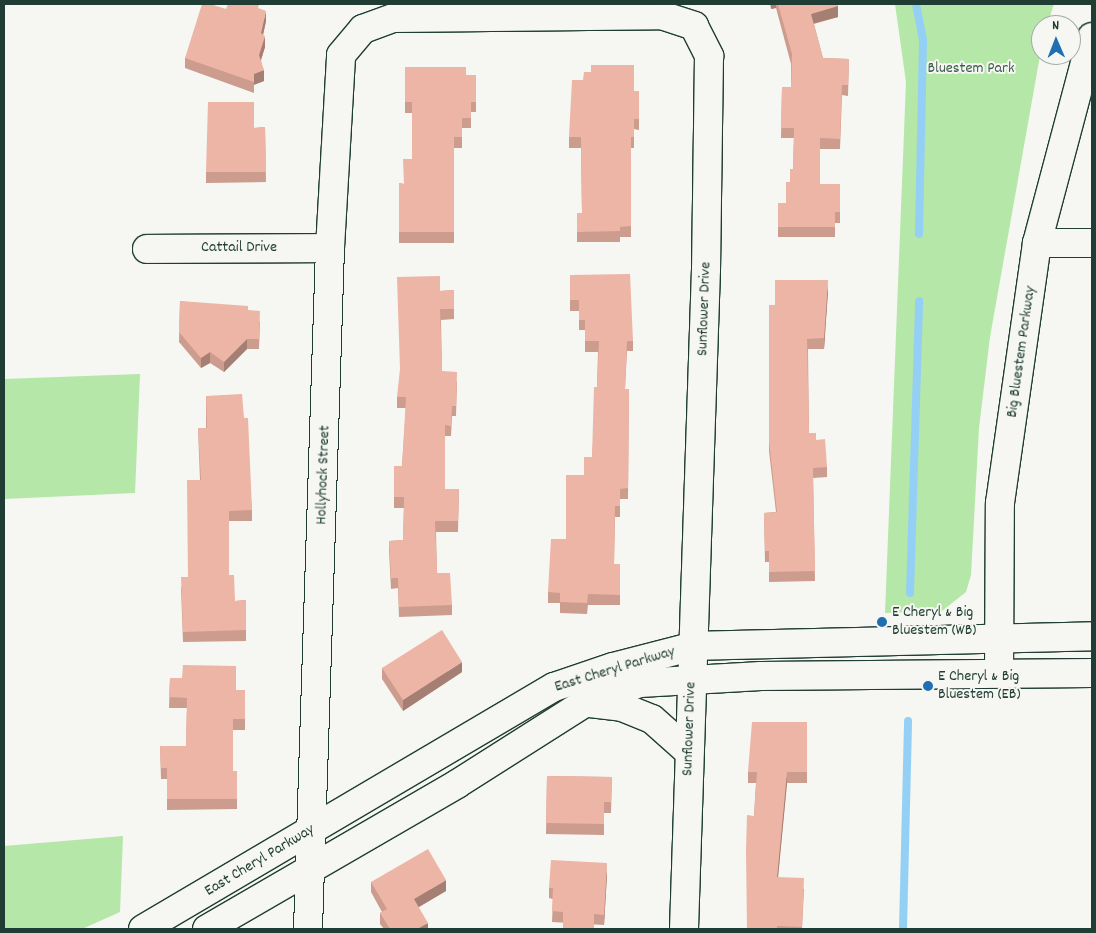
<!DOCTYPE html>
<html>
<head>
<meta charset="utf-8">
<style>
  body { margin:0 }
  #map { position:relative; width:1096px; height:933px; overflow:hidden; background:#f6f6f2; font-family:Dekko,sans-serif }
  div>[style] { position:absolute }
  [style*='--x'] { left:calc(var(--x)*1px); top:calc(var(--y)*1px); width:calc(var(--w)*1px); rotate:calc(var(--a)*1deg) }
  .green>* { inset:0; background:#b4e7a8 }
  .stream>* { height:8px; margin:-4px; padding:0 4px; transform-origin:4px; border-radius:4px; background:#94d0f5 }
  .roads { filter:drop-shadow(1px 0 #1f3d34) drop-shadow(-1px 0 #1f3d34) drop-shadow(0 1px #1f3d34) drop-shadow(0 -1px #1f3d34) }
  .minor>* { height:28px; margin:-14px; padding:0 14px; transform-origin:14px; border-radius:14px; background:#f6f6f2 }
  .tertiary>* { height:28px; margin:-14px; padding:0 14px; transform-origin:14px; border-radius:14px; background:#f6f6f2 }
  .wall>* { inset:0; background:#cc9c8e }
  .shaded-wall>* { inset:0; background:#a67f74 }
  .building>* { inset:0; background:#edb5a5 }
  .dots>* { width:14px; height:14px; translate:-50% -50%; box-sizing:border-box; border:2px solid #f6f6f2; border-radius:50% }
  span { translate:-50% -50%; white-space:nowrap; text-align:center; line-height:1.15; -webkit-text-stroke:4px #f6f6f2; paint-order:stroke }
  .park-label { font-size:16px; color:#3d5f4b }
  .street-label { font-size:16px; color:#1f3d34 }
  .poi-label { font-size:16px; color:#1f3d34 }
  .left { translate:0 -50%; text-align:left }
  .frame { position:absolute; inset:0; border:5px solid #1f3d34; pointer-events:none }
  .north { position:absolute; left:1031px; top:15px; width:50px; height:50px; box-sizing:border-box; background:#f6f6f2; border:1px solid #a0aca6; border-radius:50%; rotate:359deg; font-size:14px; font-weight:700; line-height:20px; text-align:center; color:#1f3d34 }
  .north::after { content:''; display:block; margin:auto; width:18px; height:22px; background:#1f6fb2; clip-path:polygon(50% 0,100% 100%,50% 72%,0 100%) }
</style>
</head>
<body>
<div id="map">
  <div class="green">
    <div style="clip-path:polygon(895px 4px,1054px 4px,1047px 25px,1041px 25px,1041px 50px,990px 337px,979px 428px,971px 575px,966px 592px,942px 611px,885px 613px,906px 82px)"></div>
    <div style="clip-path:polygon(140px 374px,135px 493px,4px 499px,4px 379px)"></div>
    <div style="clip-path:polygon(123px 836px,120px 912px,82px 929px,4px 929px,4px 846px)"></div>
  </div>
  <div class="stream">
    <div style="--x:916;--y:4;--w:37;--a:79"></div>
    <div style="--x:923;--y:40;--w:194;--a:91.2"></div>
    <div style="--x:910;--y:593;--w:292;--a:-88.2"></div>
    <div style="--x:903;--y:929;--w:208;--a:-88.6"></div>
  </div>
  <div class="roads">
    <div class="minor">
      <div style="--x:1037;--y:243;--w:55;--a:0"></div>
      <div style="--x:147;--y:249;--w:183;--a:-0.3"></div>
      <div style="--x:999;--y:673;--w:170;--a:-89.7"></div>
      <div style="--x:1000;--y:503;--w:263;--a:-81.9"></div>
      <div style="--x:1037;--y:243;--w:213;--a:-75.1"></div>
      <div style="--x:308;--y:929;--w:681;--a:-88.15"></div>
      <div style="--x:330;--y:248;--w:193;--a:-86.7"></div>
      <div style="--x:341;--y:55;--w:34;--a:-50"></div>
      <div style="--x:363;--y:29;--w:33;--a:-20"></div>
      <div style="--x:394;--y:18;--w:267;--a:-0.6"></div>
      <div style="--x:661;--y:15;--w:35;--a:18"></div>
      <div style="--x:694;--y:26;--w:34;--a:63"></div>
      <div style="--x:709;--y:56;--w:213;--a:90.8"></div>
      <div style="--x:706;--y:269;--w:660;--a:91.91"></div>
    </div>
    <div class="tertiary">
      <div style="--x:590;--y:703;--w:32;--a:7"></div>
      <div style="--x:622;--y:707;--w:32;--a:22"></div>
      <div style="--x:652;--y:719;--w:50;--a:41.7"></div>
      <div style="--x:143;--y:929;--w:477;--a:-30.5"></div>
      <div style="--x:554;--y:687;--w:62;--a:-18.7"></div>
      <div style="--x:613;--y:667;--w:84;--a:-14.5"></div>
      <div style="--x:694;--y:646;--w:398;--a:-1.4"></div>
      <div style="--x:207;--y:929;--w:289;--a:-30.1"></div>
      <div style="--x:457;--y:784;--w:153;--a:-32.4"></div>
      <div style="--x:586;--y:702;--w:57;--a:-19.4"></div>
      <div style="--x:640;--y:683;--w:121;--a:-3.3"></div>
      <div style="--x:761;--y:676;--w:331;--a:-0.5"></div>
    </div>
  </div>
  <div class="wall">
    <div style="clip-path:polygon(770px 4px,838px 4px,838px 17px,814px 24px,823px 58px,849px 59px,848px 96px,842px 95px,840px 149px,820px 149px,820px 184px,840px 184px,840px 223px,835px 223px,835px 237px,778px 237px,778px 203px,786px 203px,790px 182px,793px 169px,794px 138px,781px 138px,782px 87px,791px 87px,791px 64px,776px 8px,771px 9px)"></div>
    <div style="clip-path:polygon(259px 9px,266px 21px,263px 35px,265px 47px,261px 60px,264px 81px,254px 84px,254px 93px,185px 68px,185px 58px)"></div>
    <div style="clip-path:polygon(405px 67px,466px 75px,476px 75px,476px 112px,471px 112px,471px 128px,462px 128px,462px 148px,454px 148px,454px 243px,399px 243px,399px 183px,404px 184px,412px 159px,412px 113px,405px 113px)"></div>
    <div style="clip-path:polygon(634px 91px,639px 91px,639px 130px,634px 129px,634px 148px,631px 148px,631px 237px,620px 237px,620px 242px,577px 242px,577px 213px,582px 213px,581px 148px,569px 148px,569px 137px)"></div>
    <div style="clip-path:polygon(265px 127px,266px 182px,206px 183px,206px 172px,254px 128px)"></div>
    <div style="clip-path:polygon(570px 275px,633px 341px,633px 351px,627px 351px,625px 389px,629px 389px,628px 499px,620px 499px,620px 517px,615px 517px,614px 564px,620px 564px,620px 605px,588px 605px,587px 614px,560px 613px,560px 603px,548px 603px,548px 592px,566px 539px,584px 475px,592px 457px,597px 387px,598px 352px,585px 352px,585px 330px,579px 330px,579px 311px,570px 311px)"></div>
    <div style="clip-path:polygon(454px 290px,454px 319px,441px 320px,442px 371px,457px 382px,456px 416px,452px 416px,451px 436px,445px 436px,445px 489px,459px 489px,458px 532px,436px 532px,437px 573px,452px 605px,452px 615px,399px 617px,398px 588px,391px 589px,389px 551px,389px 541px,403px 540px,404px 508px,394px 508px,394px 466px,402px 466px,406px 408px,397px 408px,397px 397px,440px 291px)"></div>
    <div style="clip-path:polygon(828px 291px,824px 349px,808px 349px,809px 433px,816px 440px,827px 467px,827px 477px,813px 478px,815px 581px,769px 582px,769px 562px,765px 562px,764px 513px,776px 512px,769px 451px,769px 305px,775px 305px)"></div>
    <div style="clip-path:polygon(180px 301px,248px 310px,260px 322px,259px 349px,247px 349px,224px 372px,210px 363px,201px 368px,179px 342px)"></div>
    <div style="clip-path:polygon(206px 396px,244px 418px,252px 510px,252px 521px,229px 521px,229px 575px,235px 601px,246px 600px,246px 641px,183px 642px,181px 588px,188px 577px,200px 480px,198px 428px,206px 428px)"></div>
    <div style="clip-path:polygon(382px 668px,462px 672px,403px 711px,382px 679px)"></div>
    <div style="clip-path:polygon(170px 678px,236px 690px,245px 690px,245px 730px,233px 730px,233px 771px,237px 771px,237px 809px,167px 810px,167px 779px,161px 779px,160px 746px,186px 746px,187px 708px,169px 708px)"></div>
    <div style="clip-path:polygon(807px 722px,807px 783px,787px 783px,778px 877px,804px 889px,802px 929px,747px 929px,756px 783px,748px 783px,748px 772px)"></div>
    <div style="clip-path:polygon(547px 776px,612px 777px,611px 813px,604px 813px,604px 835px,546px 834px)"></div>
    <div style="clip-path:polygon(607px 874px,604px 925px,552px 922px,553px 899px,549px 898px,549px 888px)"></div>
    <div style="clip-path:polygon(371px 882px,446px 891px,418px 907px,428px 929px,384px 929px,380px 924px,380px 913px,382px 912px,371px 892px)"></div>
  </div>
  <div class="shaded-wall">
    <div style="clip-path:polygon(771px 4px,776px 4px,776px 8px,771px 9px)"></div>
    <div style="clip-path:polygon(838px 6px,838px 17px,811px 24px,811px 14px)"></div>
    <div style="clip-path:polygon(266px 11px,266px 21px,261px 44px,261px 33px)"></div>
    <div style="clip-path:polygon(265px 36px,265px 47px,259px 66px,259px 55px)"></div>
    <div style="clip-path:polygon(264px 70px,264px 81px,254px 85px,254px 74px)"></div>
    <div style="clip-path:polygon(828px 280px,828px 291px,824px 349px,824px 338px)"></div>
    <div style="clip-path:polygon(247px 339px,247px 349px,224px 372px,224px 362px)"></div>
    <div style="clip-path:polygon(210px 352px,210px 363px,201px 368px,201px 358px)"></div>
    <div style="clip-path:polygon(462px 662px,462px 672px,403px 711px,403px 700px)"></div>
    <div style="clip-path:polygon(787px 772px,787px 783px,777px 888px,777px 877px)"></div>
    <div style="clip-path:polygon(607px 863px,607px 874px,604px 925px,604px 915px)"></div>
    <div style="clip-path:polygon(446px 880px,446px 891px,414px 910px,414px 899px)"></div>
    <div style="clip-path:polygon(428px 923px,428px 929px,417px 929px)"></div>
  </div>
  <div class="building">
    <div style="clip-path:polygon(202px 4px,210px 4px,226px 9px,228px 4px,259px 4px,258px 8px,266px 11px,261px 33px,265px 36px,259px 55px,264px 70px,254px 74px,254px 82px,185px 58px)"></div>
    <div style="clip-path:polygon(778px 4px,838px 4px,838px 6px,811px 14px,823px 58px,849px 59px,848px 85px,842px 85px,840px 139px,820px 138px,820px 184px,840px 184px,840px 212px,835px 212px,835px 227px,778px 227px,778px 203px,786px 203px,786px 182px,790px 182px,790px 169px,793px 169px,794px 128px,781px 128px,782px 87px,791px 87px,792px 54px)"></div>
    <div style="clip-path:polygon(591px 65px,634px 65px,634px 91px,639px 91px,639px 119px,634px 119px,634px 137px,631px 137px,631px 226px,620px 227px,620px 231px,577px 232px,577px 213px,582px 213px,581px 137px,569px 137px,572px 80px,583px 80px,584px 72px,591px 72px)"></div>
    <div style="clip-path:polygon(405px 67px,466px 67px,466px 75px,476px 75px,476px 102px,471px 102px,471px 118px,462px 118px,462px 137px,454px 137px,454px 232px,399px 232px,399px 183px,404px 184px,403px 159px,412px 159px,412px 102px,405px 102px)"></div>
    <div style="clip-path:polygon(208px 102px,254px 102px,254px 128px,265px 127px,266px 172px,206px 172px)"></div>
    <div style="clip-path:polygon(630px 274px,633px 341px,627px 341px,625px 389px,629px 389px,628px 488px,620px 489px,620px 506px,615px 506px,614px 564px,620px 564px,620px 595px,588px 594px,587px 603px,560px 602px,560px 593px,548px 592px,551px 539px,566px 539px,566px 475px,584px 475px,584px 457px,592px 457px,594px 387px,597px 387px,599px 341px,585px 341px,585px 320px,579px 320px,579px 300px,570px 300px,570px 275px)"></div>
    <div style="clip-path:polygon(440px 276px,440px 291px,454px 290px,454px 309px,440px 309px,442px 371px,457px 372px,456px 406px,452px 406px,451px 426px,445px 425px,445px 489px,459px 489px,458px 521px,435px 521px,437px 573px,450px 573px,452px 605px,399px 607px,398px 578px,391px 578px,389px 541px,403px 540px,404px 497px,394px 497px,394px 466px,402px 466px,406px 397px,397px 397px,400px 369px,397px 277px)"></div>
    <div style="clip-path:polygon(775px 280px,828px 280px,824px 338px,807px 339px,809px 433px,816px 433px,816px 440px,825px 439px,827px 467px,813px 468px,815px 571px,769px 572px,769px 551px,765px 551px,764px 513px,777px 512px,769px 441px,769px 305px,775px 305px)"></div>
    <div style="clip-path:polygon(180px 301px,248px 306px,248px 310px,260px 311px,259px 339px,247px 339px,224px 362px,210px 352px,201px 358px,179px 332px)"></div>
    <div style="clip-path:polygon(242px 394px,244px 418px,248px 418px,252px 510px,229px 511px,229px 575px,234px 575px,235px 601px,246px 600px,246px 630px,183px 632px,181px 577px,188px 577px,187px 480px,201px 480px,198px 428px,207px 428px,206px 396px)"></div>
    <div style="clip-path:polygon(442px 630px,462px 662px,403px 700px,382px 668px)"></div>
    <div style="clip-path:polygon(183px 665px,236px 666px,236px 690px,245px 690px,245px 719px,233px 719px,233px 771px,237px 771px,237px 799px,167px 799px,167px 768px,161px 768px,160px 746px,186px 746px,187px 698px,169px 697px,170px 678px,182px 678px)"></div>
    <div style="clip-path:polygon(752px 722px,807px 722px,807px 772px,787px 772px,777px 877px,804px 878px,802px 927px,777px 926px,777px 929px,747px 929px,746px 851px,747px 815px,754px 816px,757px 772px,748px 772px)"></div>
    <div style="clip-path:polygon(547px 776px,612px 777px,611px 802px,604px 802px,604px 824px,546px 823px)"></div>
    <div style="clip-path:polygon(428px 849px,446px 880px,414px 899px,428px 923px,417px 929px,390px 929px,380px 913px,387px 909px,371px 882px)"></div>
    <div style="clip-path:polygon(551px 860px,607px 863px,604px 915px,594px 914px,594px 929px,563px 929px,563px 912px,552px 911px,553px 888px,549px 888px)"></div>
  </div>
  <div class="dots">
    <div style="left:882px;top:622px;background:#1f6fb2"></div>
    <div style="left:928px;top:686px;background:#1f6fb2"></div>
  </div>
  <div class="park-label">
    <span style="left:971px;top:69px">Bluestem Park</span>
  </div>
  <div class="street-label">
    <span style="left:239px;top:248px">Cattail Drive</span>
    <span style="left:705px;top:309px;rotate:-88deg">Sunflower Drive</span>
    <span style="left:1022px;top:352px;rotate:-82deg">Big Bluestem Parkway</span>
    <span style="left:324px;top:475px;rotate:-88deg">Hollyhock Street</span>
    <span style="left:615px;top:670px;rotate:-17deg">East Cheryl Parkway</span>
    <span style="left:690px;top:729px;rotate:-88deg">Sunflower Drive</span>
    <span style="left:260px;top:861px;rotate:-31deg">East Cheryl Parkway</span>
  </div>
  <div class="poi-label">
    <span class="left" style="left:892px;top:622px">E Cheryl &amp; Big<br>Bluestem (WB)</span>
    <span class="left" style="left:938px;top:686px">E Cheryl &amp; Big<br>Bluestem (EB)</span>
  </div>
  <div class="frame"></div>
  <div class="north">N</div>
</div>
</body>
</html>
